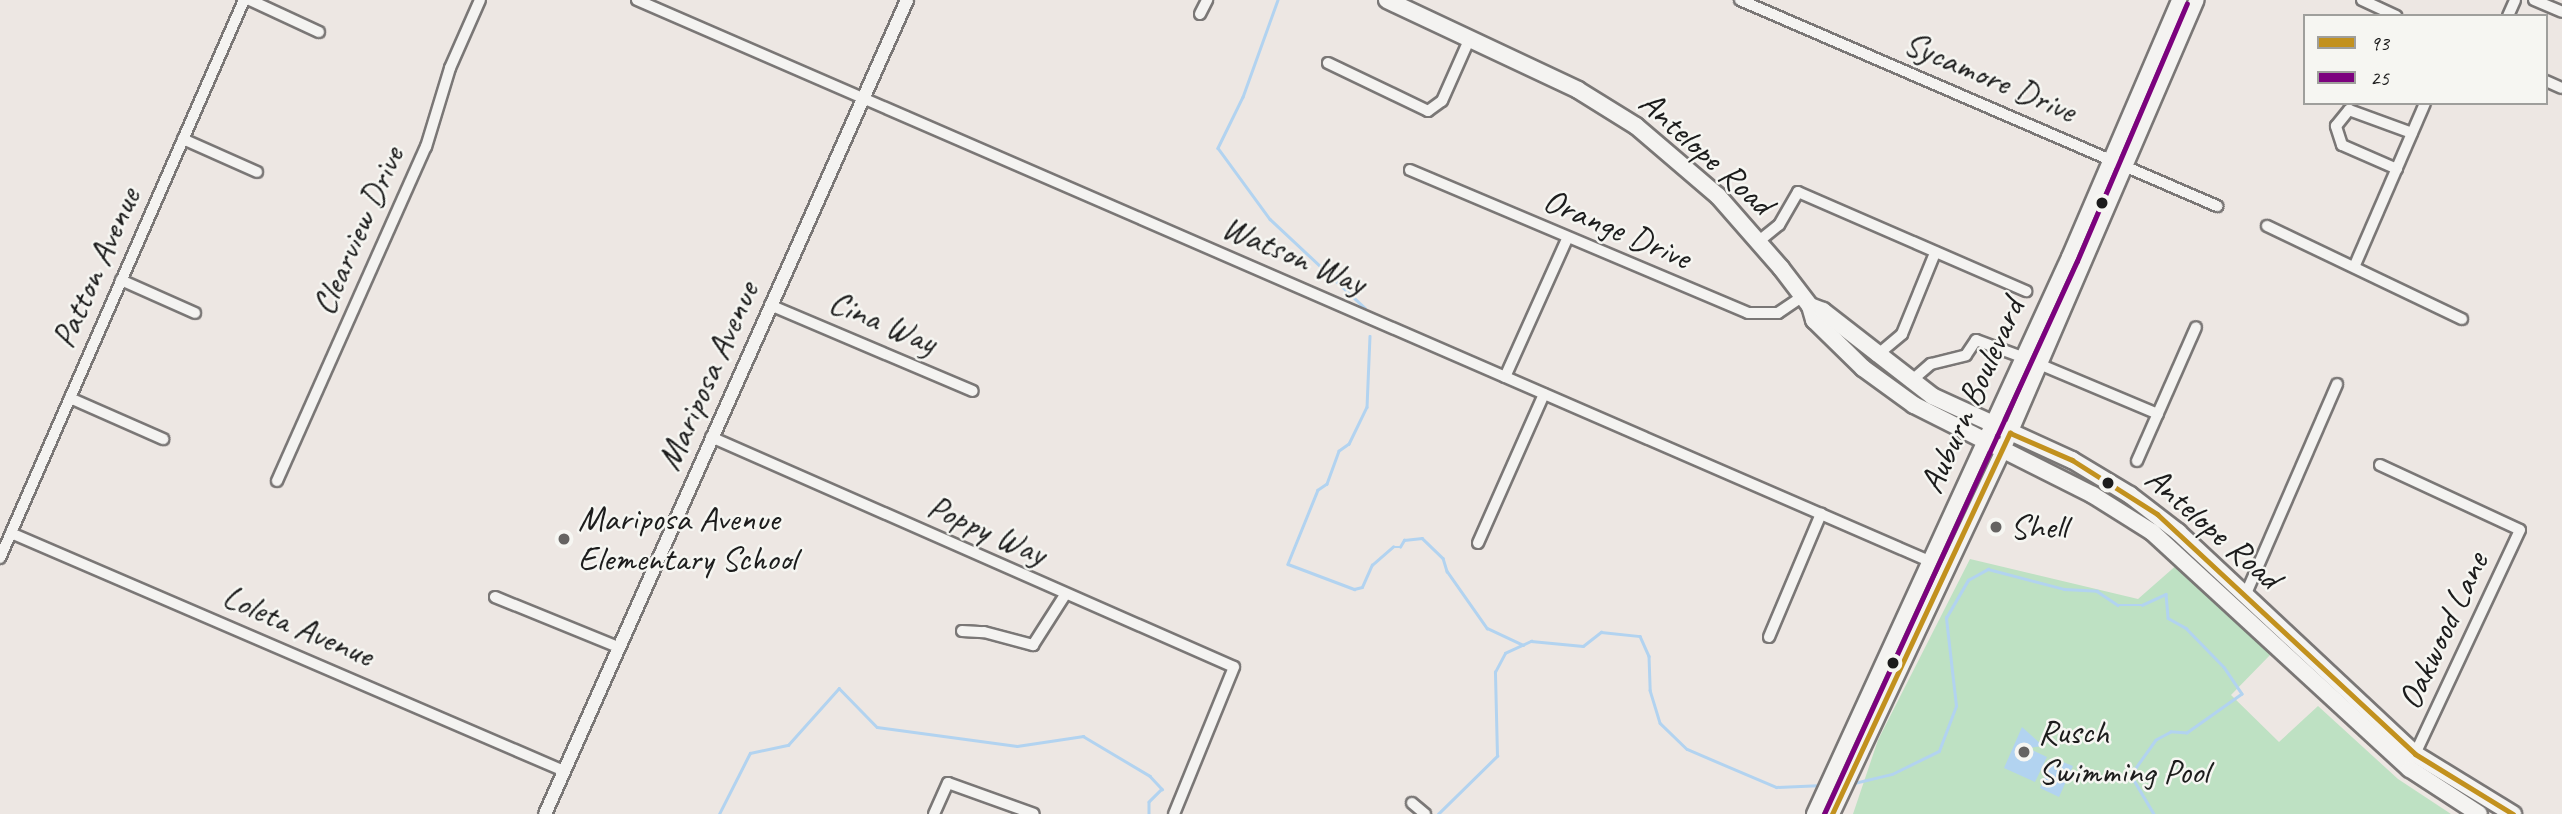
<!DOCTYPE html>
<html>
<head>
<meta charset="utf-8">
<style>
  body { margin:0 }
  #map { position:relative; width:2562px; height:814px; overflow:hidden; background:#ede7e3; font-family:Caveat,sans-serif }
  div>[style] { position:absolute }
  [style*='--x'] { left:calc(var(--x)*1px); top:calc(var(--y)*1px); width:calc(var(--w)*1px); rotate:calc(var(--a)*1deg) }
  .green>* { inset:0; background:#bee1c3 }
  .water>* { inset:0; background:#b2d3f0 }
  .stream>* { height:2.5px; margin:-1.25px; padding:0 1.25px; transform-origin:1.25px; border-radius:1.25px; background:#b2d3f0 }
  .roads { filter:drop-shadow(2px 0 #7a7776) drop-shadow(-2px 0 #7a7776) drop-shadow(0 2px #7a7776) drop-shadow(0 -2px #7a7776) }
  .minor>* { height:10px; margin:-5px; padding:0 5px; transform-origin:5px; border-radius:5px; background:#f4f3f1 }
  .tertiary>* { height:12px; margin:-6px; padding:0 6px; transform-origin:6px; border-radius:6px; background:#f4f3f1 }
  .secondary>* { height:14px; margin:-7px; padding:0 7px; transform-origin:7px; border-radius:7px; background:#f4f3f1 }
  .primary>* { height:16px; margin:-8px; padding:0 8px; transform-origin:8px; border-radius:8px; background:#f4f3f1 }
  .bus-1>* { height:5px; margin:-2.5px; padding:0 2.5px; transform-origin:2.5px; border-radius:2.5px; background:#c2911e }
  .bus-2>* { height:5px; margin:-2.5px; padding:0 2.5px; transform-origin:2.5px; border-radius:2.5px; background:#7c027e }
  .dots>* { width:19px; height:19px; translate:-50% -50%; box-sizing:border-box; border:4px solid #f6f6f2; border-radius:50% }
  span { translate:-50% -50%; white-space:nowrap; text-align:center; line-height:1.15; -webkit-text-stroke:5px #f6f6f2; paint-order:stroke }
  .street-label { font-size:35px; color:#1c1c1c }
  .poi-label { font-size:35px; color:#1c1c1c }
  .left { translate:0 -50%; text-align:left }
  .legend { position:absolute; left:2303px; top:14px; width:245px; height:91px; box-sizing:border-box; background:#f6f6f2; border:2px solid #9f9f9c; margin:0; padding:9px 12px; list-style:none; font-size:21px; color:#1c1c1c }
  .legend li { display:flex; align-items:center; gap:14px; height:35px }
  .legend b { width:35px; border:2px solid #9f9f9c }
</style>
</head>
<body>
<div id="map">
  <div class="green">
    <div style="clip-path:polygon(1970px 559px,2138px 599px,2179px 563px,2272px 653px,2231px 695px,2279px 742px,2318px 706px,2398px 779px,2451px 814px,1853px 814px,1878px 740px)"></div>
  </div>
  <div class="water">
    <div style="clip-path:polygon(2022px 727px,2043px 746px,2028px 748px,2047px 757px,2035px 782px,2004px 768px)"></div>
    <div style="clip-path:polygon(2053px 758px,2073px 766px,2059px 797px,2040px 788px)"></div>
  </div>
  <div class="stream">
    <div style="--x:1278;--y:0;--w:103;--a:109.8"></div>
    <div style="--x:1243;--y:97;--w:57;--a:116.1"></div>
    <div style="--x:1218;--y:148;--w:88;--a:53.8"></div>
    <div style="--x:1270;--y:219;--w:130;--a:43.1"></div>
    <div style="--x:1370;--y:336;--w:71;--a:92.4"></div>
    <div style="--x:1367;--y:407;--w:41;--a:115.9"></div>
    <div style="--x:1349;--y:444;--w:12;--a:145"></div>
    <div style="--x:1339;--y:451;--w:35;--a:110"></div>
    <div style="--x:1327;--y:484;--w:11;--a:146"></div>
    <div style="--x:1318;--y:490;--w:80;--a:112.1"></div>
    <div style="--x:1288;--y:564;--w:71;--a:20.7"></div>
    <div style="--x:1354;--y:589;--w:8;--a:-14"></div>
    <div style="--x:1362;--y:587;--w:24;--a:-66"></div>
    <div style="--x:1372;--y:565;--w:28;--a:-41"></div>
    <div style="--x:1393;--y:547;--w:7;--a:0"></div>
    <div style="--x:1400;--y:547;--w:8;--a:-60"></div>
    <div style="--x:1404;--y:540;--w:18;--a:-6"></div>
    <div style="--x:1422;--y:538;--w:29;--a:44"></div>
    <div style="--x:1443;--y:558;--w:14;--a:73"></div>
    <div style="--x:1447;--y:571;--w:70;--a:54.9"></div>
    <div style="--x:1487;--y:628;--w:40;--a:25"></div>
    <div style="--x:1850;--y:784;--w:43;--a:-13.4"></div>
    <div style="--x:1892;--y:774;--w:52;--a:-26.1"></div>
    <div style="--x:1939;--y:751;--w:48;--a:-69.3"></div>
    <div style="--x:1956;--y:706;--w:89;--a:-96.5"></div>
    <div style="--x:1946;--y:618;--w:44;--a:-59.9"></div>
    <div style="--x:1968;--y:580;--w:23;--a:-29"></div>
    <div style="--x:1988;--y:569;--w:79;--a:14.7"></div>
    <div style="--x:2064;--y:589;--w:33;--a:3"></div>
    <div style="--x:2097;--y:591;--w:25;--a:34"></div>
    <div style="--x:2118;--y:605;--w:24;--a:0"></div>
    <div style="--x:2142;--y:605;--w:26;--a:-25"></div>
    <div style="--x:2166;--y:594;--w:24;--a:85"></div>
    <div style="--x:2168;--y:618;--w:21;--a:29"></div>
    <div style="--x:2186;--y:628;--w:54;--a:45.7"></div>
    <div style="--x:2224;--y:667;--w:32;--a:56"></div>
    <div style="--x:2242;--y:694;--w:67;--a:144.7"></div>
    <div style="--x:2187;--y:733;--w:16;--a:-176"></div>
    <div style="--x:2171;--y:732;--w:17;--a:152"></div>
    <div style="--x:2156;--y:740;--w:43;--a:125.5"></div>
    <div style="--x:2131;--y:775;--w:45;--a:59.5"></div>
    <div style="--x:719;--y:814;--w:68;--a:-63.1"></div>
    <div style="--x:750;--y:753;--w:39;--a:-12"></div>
    <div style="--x:788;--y:745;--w:76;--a:-48.2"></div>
    <div style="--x:839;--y:688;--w:54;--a:45.7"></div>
    <div style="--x:877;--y:727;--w:141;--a:7.7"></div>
    <div style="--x:1017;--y:746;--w:67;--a:-8.6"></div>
    <div style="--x:1083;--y:736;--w:78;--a:30.8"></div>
    <div style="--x:1150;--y:776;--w:18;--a:47"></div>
    <div style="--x:1162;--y:789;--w:18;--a:135"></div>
    <div style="--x:1149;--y:802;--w:12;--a:90"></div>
    <div style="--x:1438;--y:814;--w:83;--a:-44.5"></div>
    <div style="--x:1497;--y:756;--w:84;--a:-91.4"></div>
    <div style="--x:1495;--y:672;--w:21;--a:-62"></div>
    <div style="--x:1505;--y:653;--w:29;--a:-25"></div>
    <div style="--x:1531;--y:641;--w:52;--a:5.5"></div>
    <div style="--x:1583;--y:646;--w:23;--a:-38"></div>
    <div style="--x:1601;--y:632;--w:39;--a:6"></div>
    <div style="--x:1640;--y:636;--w:22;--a:66"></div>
    <div style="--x:1649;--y:656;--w:34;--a:88"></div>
    <div style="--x:1650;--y:690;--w:34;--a:73"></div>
    <div style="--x:1660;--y:723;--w:37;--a:44"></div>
    <div style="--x:1687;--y:749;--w:97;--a:23.1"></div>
    <div style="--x:1776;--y:787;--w:47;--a:-2.4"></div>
  </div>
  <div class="roads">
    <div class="minor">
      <div style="--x:250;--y:0;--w:76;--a:24.9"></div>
      <div style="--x:637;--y:0;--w:1409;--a:23.47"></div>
      <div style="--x:1740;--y:0;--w:520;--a:23.36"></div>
      <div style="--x:2362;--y:0;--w:38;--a:25"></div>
      <div style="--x:2534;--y:0;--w:30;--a:23"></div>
      <div style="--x:1200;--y:14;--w:16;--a:-63"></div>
      <div style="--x:2508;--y:16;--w:17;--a:-66"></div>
      <div style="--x:1328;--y:63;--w:111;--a:25.6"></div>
      <div style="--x:1428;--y:111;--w:17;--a:-36"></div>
      <div style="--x:1442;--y:101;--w:67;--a:-66.1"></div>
      <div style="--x:2546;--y:81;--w:17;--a:24"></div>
      <div style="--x:183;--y:139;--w:81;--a:24"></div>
      <div style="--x:2397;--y:169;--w:60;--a:-156.4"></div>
      <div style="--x:2342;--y:145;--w:20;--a:-108"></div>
      <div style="--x:2336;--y:126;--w:21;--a:-51"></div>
      <div style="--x:2349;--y:110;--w:67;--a:20.1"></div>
      <div style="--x:1410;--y:170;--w:367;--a:22.9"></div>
      <div style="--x:1748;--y:313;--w:30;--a:0"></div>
      <div style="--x:1778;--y:313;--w:30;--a:-34"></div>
      <div style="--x:2267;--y:226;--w:216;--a:25.5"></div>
      <div style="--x:1759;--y:241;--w:26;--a:-39"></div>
      <div style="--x:1779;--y:225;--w:38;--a:-60"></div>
      <div style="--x:1798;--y:192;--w:249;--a:23.5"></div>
      <div style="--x:2355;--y:265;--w:176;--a:-66.6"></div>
      <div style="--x:121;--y:280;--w:81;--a:24"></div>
      <div style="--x:770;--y:305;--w:220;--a:23"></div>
      <div style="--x:1876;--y:356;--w:34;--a:-40"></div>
      <div style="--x:1902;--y:334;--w:87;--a:-67.8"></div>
      <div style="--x:2039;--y:364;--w:129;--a:22.8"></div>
      <div style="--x:1505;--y:377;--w:151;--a:-65.8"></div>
      <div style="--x:1910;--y:382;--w:28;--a:-41"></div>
      <div style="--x:1931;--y:364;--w:36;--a:-14"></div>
      <div style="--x:1966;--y:355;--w:18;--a:-56"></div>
      <div style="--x:1976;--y:340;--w:49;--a:20.3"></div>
      <div style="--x:70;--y:398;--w:102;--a:23.8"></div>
      <div style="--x:711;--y:437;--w:571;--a:23.74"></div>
      <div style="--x:1234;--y:667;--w:159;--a:112.2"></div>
      <div style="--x:2137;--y:461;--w:146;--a:-66.2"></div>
      <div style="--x:2380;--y:465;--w:154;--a:24.9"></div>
      <div style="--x:2520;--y:530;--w:247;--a:115.1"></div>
      <div style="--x:277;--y:481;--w:366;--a:-66"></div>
      <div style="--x:426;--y:147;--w:83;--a:-73.1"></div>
      <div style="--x:450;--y:68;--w:74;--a:-66.2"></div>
      <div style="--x:11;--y:533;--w:602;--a:23.29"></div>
      <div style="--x:1478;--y:543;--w:163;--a:-66.1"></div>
      <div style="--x:0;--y:558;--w:609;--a:-66.38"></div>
      <div style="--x:2245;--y:596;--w:231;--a:-66.5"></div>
      <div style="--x:495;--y:597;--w:133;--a:22.1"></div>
      <div style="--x:962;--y:631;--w:22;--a:3"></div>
      <div style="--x:984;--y:632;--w:51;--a:14.9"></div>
      <div style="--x:1033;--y:645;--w:59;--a:-57.4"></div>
      <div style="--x:1769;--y:637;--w:134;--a:-67.1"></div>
      <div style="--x:1412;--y:803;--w:17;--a:40"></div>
      <div style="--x:934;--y:814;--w:34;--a:-66"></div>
      <div style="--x:948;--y:783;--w:91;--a:19.8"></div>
    </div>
    <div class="tertiary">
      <div style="--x:545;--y:814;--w:891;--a:-66.02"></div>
    </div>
    <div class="secondary">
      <div style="--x:1814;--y:814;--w:613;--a:-65.4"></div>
      <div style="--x:2069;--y:257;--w:280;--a:-66.8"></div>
      <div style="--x:1832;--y:814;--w:400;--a:-64.8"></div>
      <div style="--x:2002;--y:452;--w:492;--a:-66.7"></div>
    </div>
    <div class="primary">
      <div style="--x:1387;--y:0;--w:211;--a:25.2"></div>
      <div style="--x:1578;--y:90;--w:68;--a:31.8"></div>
      <div style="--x:1636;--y:126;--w:108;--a:40.5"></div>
      <div style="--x:1718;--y:196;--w:96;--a:48.8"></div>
      <div style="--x:1781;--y:268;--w:48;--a:52.7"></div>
      <div style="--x:1810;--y:306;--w:15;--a:74"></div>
      <div style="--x:1814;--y:320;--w:69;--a:44.4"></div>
      <div style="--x:1863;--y:368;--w:63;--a:36"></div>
      <div style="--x:1914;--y:405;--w:200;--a:26.7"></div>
      <div style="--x:2093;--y:495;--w:70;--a:32.1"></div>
      <div style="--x:2152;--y:532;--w:350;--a:42.6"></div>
      <div style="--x:2410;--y:769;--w:82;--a:33.1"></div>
      <div style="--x:1810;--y:306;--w:14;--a:21"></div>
      <div style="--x:1823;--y:311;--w:138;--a:37.9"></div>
      <div style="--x:1932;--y:396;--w:154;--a:24.6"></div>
      <div style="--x:2072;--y:460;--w:68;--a:31.1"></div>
      <div style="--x:2130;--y:495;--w:61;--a:37.6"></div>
      <div style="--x:2178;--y:532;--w:325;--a:43.1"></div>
      <div style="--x:2415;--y:754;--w:115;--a:31.5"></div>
    </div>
  </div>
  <div class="bus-1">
    <div style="--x:1832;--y:814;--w:421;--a:-65"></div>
    <div style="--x:2010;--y:433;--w:68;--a:23.5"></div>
    <div style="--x:2072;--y:460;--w:101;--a:32.4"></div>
    <div style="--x:2157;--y:514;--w:352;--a:42.9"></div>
    <div style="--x:2415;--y:754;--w:115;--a:31.5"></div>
  </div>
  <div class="bus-2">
    <div style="--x:1824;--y:814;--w:608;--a:-65.42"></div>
    <div style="--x:2077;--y:261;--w:280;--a:-66.9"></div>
  </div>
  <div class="dots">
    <div style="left:2102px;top:203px;background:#1c1c1c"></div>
    <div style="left:2108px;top:483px;background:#1c1c1c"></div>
    <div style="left:1996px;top:527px;background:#656362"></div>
    <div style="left:564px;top:539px;background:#656362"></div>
    <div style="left:1893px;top:663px;background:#1c1c1c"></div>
    <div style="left:2024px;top:752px;background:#656362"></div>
  </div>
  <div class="street-label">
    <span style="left:1990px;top:77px;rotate:23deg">Sycamore Drive</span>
    <span style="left:1706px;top:153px;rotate:42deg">Antelope Road</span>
    <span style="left:1617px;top:229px;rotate:23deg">Orange Drive</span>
    <span style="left:358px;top:231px;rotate:-66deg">Clearview Drive</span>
    <span style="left:1294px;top:255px;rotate:23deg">Watson Way</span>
    <span style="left:96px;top:268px;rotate:-66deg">Patton Avenue</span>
    <span style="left:883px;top:322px;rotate:23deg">Cina Way</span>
    <span style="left:708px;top:376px;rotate:-66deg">Mariposa Avenue</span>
    <span style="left:1972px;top:396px;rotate:-66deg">Auburn Boulevard</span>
    <span style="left:2213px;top:528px;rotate:41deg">Antelope Road</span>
    <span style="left:987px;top:530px;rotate:24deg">Poppy Way</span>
    <span style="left:298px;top:626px;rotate:23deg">Loleta Avenue</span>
    <span style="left:2443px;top:631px;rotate:-65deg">Oakwood Lane</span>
  </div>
  <div class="poi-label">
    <span class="left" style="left:578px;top:539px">Mariposa Avenue<br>Elementary School</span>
    <span class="left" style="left:2010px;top:527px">Shell</span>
    <span class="left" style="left:2038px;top:752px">Rusch<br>Swimming Pool</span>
  </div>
  <ul class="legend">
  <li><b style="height:9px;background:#c2911e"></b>93</li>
  <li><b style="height:9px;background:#7c027e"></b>25</li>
  </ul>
</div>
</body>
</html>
